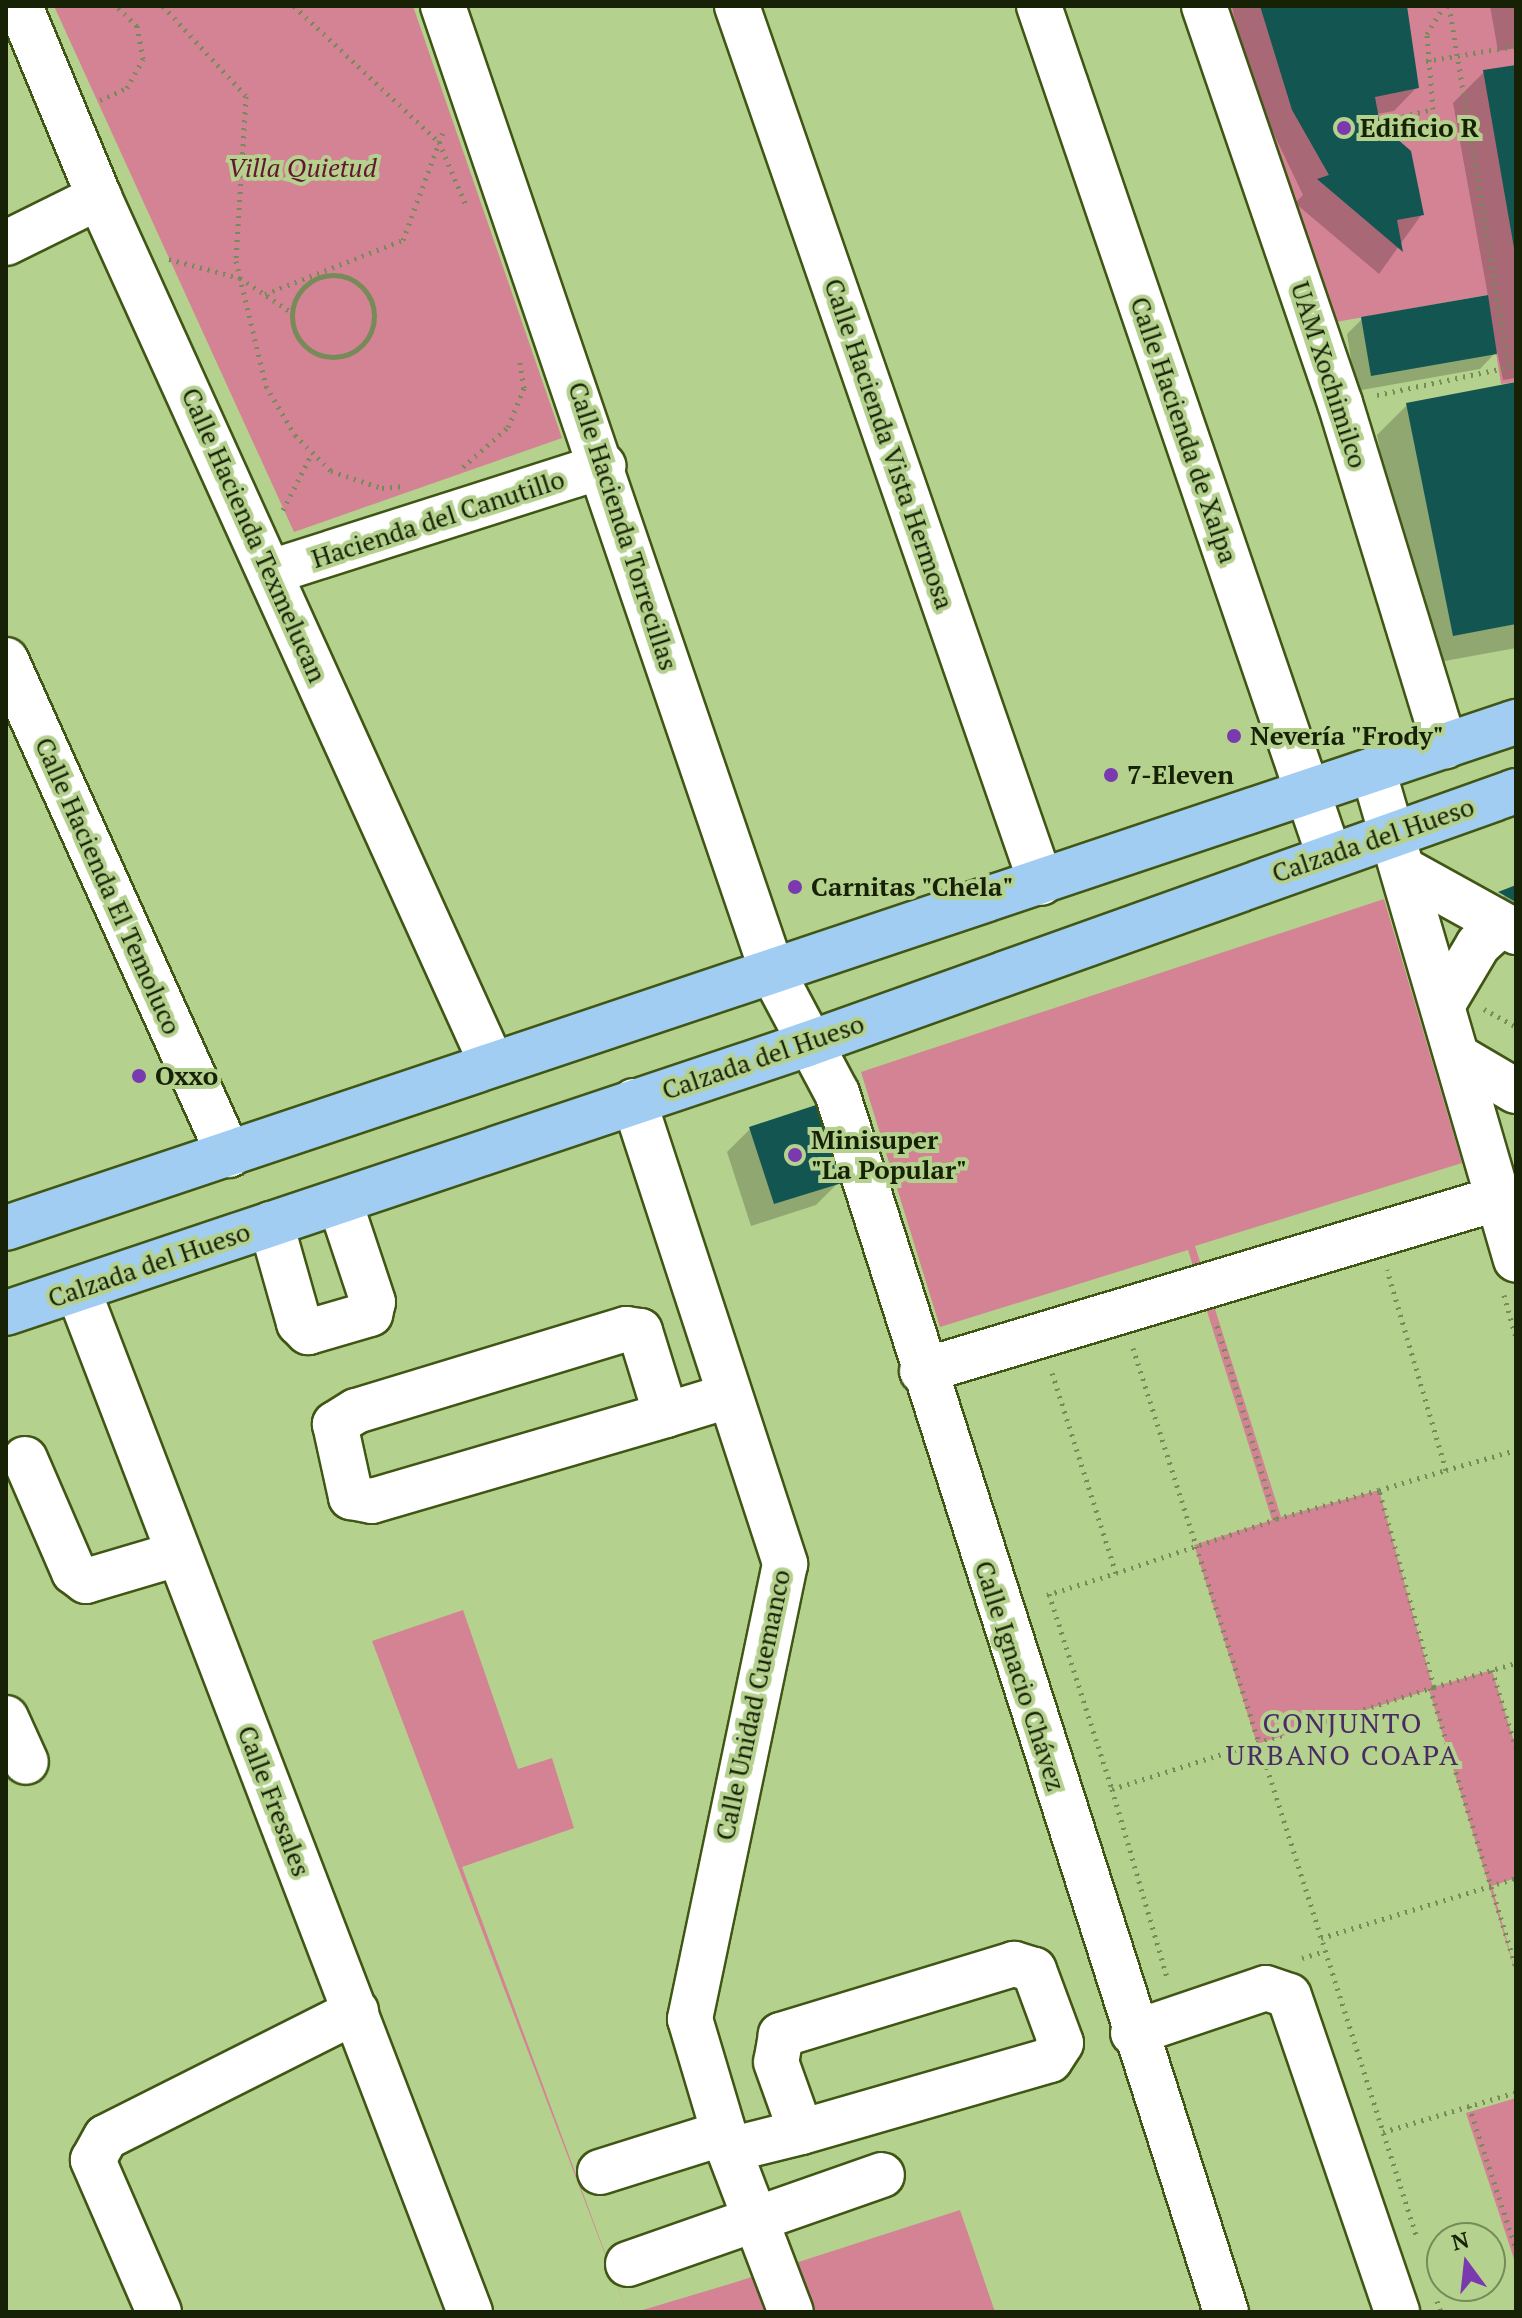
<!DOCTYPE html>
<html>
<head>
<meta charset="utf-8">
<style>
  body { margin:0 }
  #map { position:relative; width:1522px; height:2318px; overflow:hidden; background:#b5d18e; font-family:"PT Serif",serif }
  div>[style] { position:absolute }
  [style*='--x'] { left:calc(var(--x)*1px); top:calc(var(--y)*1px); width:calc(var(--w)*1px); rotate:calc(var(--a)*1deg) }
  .green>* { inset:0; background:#d48394 }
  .shadow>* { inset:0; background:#0003 }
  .building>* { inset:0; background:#135651 }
  .path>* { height:5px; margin-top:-2.5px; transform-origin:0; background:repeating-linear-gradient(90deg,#768b58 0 2px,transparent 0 8px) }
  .path>.ring { margin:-2.5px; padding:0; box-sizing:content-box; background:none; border:5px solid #768b58; border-radius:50% }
  .roads { filter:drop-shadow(2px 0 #405615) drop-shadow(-2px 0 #405615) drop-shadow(0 2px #405615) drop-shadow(0 -2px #405615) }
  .minor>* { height:44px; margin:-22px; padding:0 22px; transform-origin:22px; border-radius:22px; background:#fff }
  .major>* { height:44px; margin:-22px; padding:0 22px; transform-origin:22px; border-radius:22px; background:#a1cdf3 }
  .dots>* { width:22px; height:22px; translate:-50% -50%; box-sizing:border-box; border:4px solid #b5d18e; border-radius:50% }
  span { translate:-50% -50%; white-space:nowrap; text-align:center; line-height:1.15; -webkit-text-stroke:8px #b5d18e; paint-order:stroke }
  .poi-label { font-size:26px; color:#172106; font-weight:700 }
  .left { translate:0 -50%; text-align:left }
  .park-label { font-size:26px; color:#66152f; font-style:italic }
  .street-label { font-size:26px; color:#172106 }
  .neighbourhood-label { font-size:28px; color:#492b64; letter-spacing:2px }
  .frame { position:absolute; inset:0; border:8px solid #172106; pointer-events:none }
  .north { position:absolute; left:1426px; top:2222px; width:80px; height:80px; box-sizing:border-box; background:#b5d18e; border:2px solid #768b58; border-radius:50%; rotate:345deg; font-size:22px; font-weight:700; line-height:32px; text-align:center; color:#172106 }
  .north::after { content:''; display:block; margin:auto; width:28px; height:36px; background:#7a39ae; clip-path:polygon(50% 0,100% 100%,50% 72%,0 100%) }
</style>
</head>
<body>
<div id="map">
  <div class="green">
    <div style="clip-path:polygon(54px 6px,413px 6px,562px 438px,294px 532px)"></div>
    <div style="clip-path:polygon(1207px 6px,1516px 6px,1516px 382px,1501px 384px,1487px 295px,1319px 325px)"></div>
    <div style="clip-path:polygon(1384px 899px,1462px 1163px,1195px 1246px,1281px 1517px,1379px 1490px,1433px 1687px,1492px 1670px,1516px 1748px,1516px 1878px,1492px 1886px,1516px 1974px,1429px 1690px,1257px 1744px,1194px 1545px,1272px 1520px,1188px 1250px,940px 1327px,861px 1072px)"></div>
    <div style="clip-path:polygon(463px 1610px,518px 1769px,552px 1758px,574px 1828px,462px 1867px,627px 2312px,372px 1641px)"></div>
    <div style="clip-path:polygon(1516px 2098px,1516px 2265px,1466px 2113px)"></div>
    <div style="clip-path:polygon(960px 2210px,995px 2312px,636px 2312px,733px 2283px)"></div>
  </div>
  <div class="shadow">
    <div style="clip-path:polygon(1232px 6px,1405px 6px,1417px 87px,1394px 111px,1376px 114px,1422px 214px,1379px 274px,1295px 203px,1303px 195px,1247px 78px)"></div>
    <div style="clip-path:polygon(1490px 6px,1516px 6px,1516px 48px,1498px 51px)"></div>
    <div style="clip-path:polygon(1516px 67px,1516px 378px,1503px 380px,1497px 351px,1480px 369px,1356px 391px,1347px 334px,1362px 319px,1488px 296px,1453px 103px,1484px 72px)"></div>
    <div style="clip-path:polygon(1516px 384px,1516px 648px,1423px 665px,1377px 435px,1407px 405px)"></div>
    <div style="clip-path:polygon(1516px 887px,1516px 950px,1470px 923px)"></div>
    <div style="clip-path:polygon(750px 1129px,839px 1182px,816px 1205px,751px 1226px,727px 1152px)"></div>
  </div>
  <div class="building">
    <div style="clip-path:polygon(1260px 6px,1407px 6px,1419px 88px,1375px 97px,1380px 124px,1411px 151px,1424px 215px,1397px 220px,1403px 252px,1317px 179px,1329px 175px,1292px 110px)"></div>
    <div style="clip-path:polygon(1516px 65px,1516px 248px,1514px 248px,1483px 70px)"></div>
    <div style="clip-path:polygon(1488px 295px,1497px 354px,1371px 376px,1361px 317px)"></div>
    <div style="clip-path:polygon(1516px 382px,1516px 624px,1453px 636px,1406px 403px)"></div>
    <div style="clip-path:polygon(1516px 885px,1516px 902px,1498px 892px)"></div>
    <div style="clip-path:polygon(816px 1105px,842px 1183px,774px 1204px,749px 1127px)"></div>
  </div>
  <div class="path">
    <div style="--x:163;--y:6;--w:122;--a:47.3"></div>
    <div style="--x:246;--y:96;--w:165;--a:93.5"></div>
    <div style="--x:236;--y:261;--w:129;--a:76.5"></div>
    <div style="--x:266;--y:386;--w:57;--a:59.4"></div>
    <div style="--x:295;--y:435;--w:51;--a:45"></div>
    <div style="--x:331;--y:471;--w:54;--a:18.4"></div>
    <div style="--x:382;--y:488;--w:23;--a:-5"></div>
    <div style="--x:294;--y:6;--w:199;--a:43.2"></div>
    <div style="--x:439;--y:142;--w:69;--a:66.8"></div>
    <div style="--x:1449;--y:6;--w:366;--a:80.6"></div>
    <div style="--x:1509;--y:367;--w:7;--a:-8"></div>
    <div style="--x:1426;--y:61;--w:91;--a:-9.5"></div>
    <div style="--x:100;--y:100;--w:30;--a:-24"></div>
    <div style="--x:127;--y:88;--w:33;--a:-61"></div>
    <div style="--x:143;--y:59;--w:34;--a:-100"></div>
    <div style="--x:137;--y:26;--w:29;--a:-136"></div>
    <div style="--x:1379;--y:122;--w:56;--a:-13.5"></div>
    <div style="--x:1433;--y:109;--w:75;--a:-94.6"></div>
    <div style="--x:1427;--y:34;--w:33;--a:-59"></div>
    <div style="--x:169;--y:259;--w:73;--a:15"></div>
    <div style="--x:240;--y:278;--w:61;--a:33.7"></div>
    <div class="ring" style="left:292px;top:275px;width:77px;height:77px"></div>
    <div style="--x:265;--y:294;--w:148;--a:-21.4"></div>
    <div style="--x:403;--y:240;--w:115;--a:-69.7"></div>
    <div style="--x:1377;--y:395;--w:135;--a:-12"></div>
    <div style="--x:463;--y:467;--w:60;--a:-41.6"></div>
    <div style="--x:508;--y:427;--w:42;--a:-67.7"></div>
    <div style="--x:524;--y:388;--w:31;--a:-99"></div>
    <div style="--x:283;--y:510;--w:64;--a:-63"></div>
    <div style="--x:1484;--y:1009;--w:37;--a:29"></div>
    <div style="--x:1504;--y:1295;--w:45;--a:74.4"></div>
    <div style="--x:1133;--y:1348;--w:934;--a:72.3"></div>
    <div style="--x:1446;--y:1470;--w:73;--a:-15.9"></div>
    <div style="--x:1379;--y:1490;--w:70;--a:-16.6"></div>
    <div style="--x:1446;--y:1470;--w:209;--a:-106.4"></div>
    <div style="--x:1116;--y:1573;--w:169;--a:-18.6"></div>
    <div style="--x:1276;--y:1519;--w:205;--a:-107"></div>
    <div style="--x:1049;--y:1594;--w:205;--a:72.1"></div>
    <div style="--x:1112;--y:1789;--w:338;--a:-17.6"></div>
    <div style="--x:1434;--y:1687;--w:205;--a:-105.6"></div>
    <div style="--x:1379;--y:1490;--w:107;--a:164.3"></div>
    <div style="--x:1047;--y:1595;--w:72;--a:-17.7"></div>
    <div style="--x:1116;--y:1573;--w:210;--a:-107.7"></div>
    <div style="--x:1492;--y:1670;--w:82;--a:72.9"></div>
    <div style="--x:1434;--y:1687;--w:85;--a:-16.3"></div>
    <div style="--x:1430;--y:1688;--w:293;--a:72.9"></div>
    <div style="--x:1112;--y:1789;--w:199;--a:73.7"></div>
    <div style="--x:1321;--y:1938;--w:204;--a:-17.1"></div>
    <div style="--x:1302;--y:1958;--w:24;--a:-17"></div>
    <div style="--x:1469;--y:2106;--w:151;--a:71.8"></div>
    <div style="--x:1383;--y:2132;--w:139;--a:-16.7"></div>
    <div style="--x:1437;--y:2301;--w:12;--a:70"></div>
  </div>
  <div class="roads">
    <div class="minor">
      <div style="--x:20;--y:6;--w:207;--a:67.5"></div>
      <div style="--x:99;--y:197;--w:952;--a:65.62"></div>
      <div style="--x:443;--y:6;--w:1020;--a:71.17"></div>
      <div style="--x:772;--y:971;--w:138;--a:62"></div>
      <div style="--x:837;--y:1093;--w:1280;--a:72.3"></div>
      <div style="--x:737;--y:6;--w:928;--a:70.88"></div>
      <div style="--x:1039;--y:6;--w:897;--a:71.14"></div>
      <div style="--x:1204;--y:6;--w:420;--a:71.1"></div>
      <div style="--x:1340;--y:403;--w:359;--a:73"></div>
      <div style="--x:6;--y:243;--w:104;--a:-26.3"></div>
      <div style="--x:271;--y:572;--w:349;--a:-17.7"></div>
      <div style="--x:6;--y:660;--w:543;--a:65.75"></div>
      <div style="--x:1373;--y:770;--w:510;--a:73.73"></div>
      <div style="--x:1406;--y:871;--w:126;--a:29"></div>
      <div style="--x:1443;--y:1004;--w:69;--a:-59.3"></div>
      <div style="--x:1478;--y:945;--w:31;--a:-42"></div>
      <div style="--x:1458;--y:1057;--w:67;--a:30.4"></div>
      <div style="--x:634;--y:1101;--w:487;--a:71.9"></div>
      <div style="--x:785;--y:1564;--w:465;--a:101.8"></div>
      <div style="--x:690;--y:2019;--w:137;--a:73.4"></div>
      <div style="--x:729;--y:2150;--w:173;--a:69.1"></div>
      <div style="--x:271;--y:1224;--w:103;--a:74.2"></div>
      <div style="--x:299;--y:1323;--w:13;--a:45"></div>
      <div style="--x:308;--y:1332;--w:65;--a:-16.2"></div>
      <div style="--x:370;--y:1314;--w:12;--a:-76"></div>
      <div style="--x:373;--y:1302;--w:104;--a:-108.4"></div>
      <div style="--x:78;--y:1290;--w:1095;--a:69.02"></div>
      <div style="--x:922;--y:1371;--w:581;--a:-16.69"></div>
      <div style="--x:666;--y:1415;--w:88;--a:-107.2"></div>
      <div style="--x:640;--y:1331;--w:14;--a:-172"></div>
      <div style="--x:626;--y:1329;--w:282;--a:163.1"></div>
      <div style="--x:356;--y:1411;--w:25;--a:148"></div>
      <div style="--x:335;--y:1424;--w:75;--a:77.6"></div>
      <div style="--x:351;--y:1497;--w:21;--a:11"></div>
      <div style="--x:372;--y:1501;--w:306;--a:-16.3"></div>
      <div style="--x:666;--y:1415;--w:65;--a:-17"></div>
      <div style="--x:25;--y:1459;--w:123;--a:66.6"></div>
      <div style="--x:74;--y:1572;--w:15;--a:37"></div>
      <div style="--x:86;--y:1581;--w:95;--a:-16.5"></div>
      <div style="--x:6;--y:1718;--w:48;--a:65.6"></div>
      <div style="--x:1133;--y:2033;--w:140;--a:-18.7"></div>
      <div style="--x:1266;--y:1988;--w:24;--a:19"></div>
      <div style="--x:1289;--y:1996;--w:334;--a:71.1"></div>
      <div style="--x:729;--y:2150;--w:74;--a:-14"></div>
      <div style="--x:801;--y:2132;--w:259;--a:-16.1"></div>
      <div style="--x:1050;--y:2060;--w:20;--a:-57"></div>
      <div style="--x:1061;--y:2043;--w:78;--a:-110.3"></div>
      <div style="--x:1034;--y:1970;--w:21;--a:-163"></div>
      <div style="--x:1014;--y:1964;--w:244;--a:163.1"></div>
      <div style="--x:781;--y:2035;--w:27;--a:100"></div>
      <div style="--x:776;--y:2062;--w:74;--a:70.3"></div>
      <div style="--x:600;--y:2172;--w:130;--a:-17.5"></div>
      <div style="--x:628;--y:2264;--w:269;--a:-19.3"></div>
      <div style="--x:159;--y:2312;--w:166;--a:-113.5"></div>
      <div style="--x:93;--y:2160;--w:26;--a:-61"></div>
      <div style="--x:106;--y:2137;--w:280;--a:-26.7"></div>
    </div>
    <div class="major">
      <div style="--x:6;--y:1228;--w:1593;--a:-18.53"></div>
      <div style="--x:6;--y:1313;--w:843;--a:-18.54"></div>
      <div style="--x:805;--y:1045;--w:755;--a:-19.66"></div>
    </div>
  </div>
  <div class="dots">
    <div style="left:1344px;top:128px;background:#7a39ae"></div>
    <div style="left:1234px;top:736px;background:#7a39ae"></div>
    <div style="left:1111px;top:775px;background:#7a39ae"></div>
    <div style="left:795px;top:887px;background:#7a39ae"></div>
    <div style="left:139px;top:1076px;background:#7a39ae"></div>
    <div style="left:795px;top:1155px;background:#7a39ae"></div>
  </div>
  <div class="poi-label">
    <span class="left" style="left:1360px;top:128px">Edificio R</span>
    <span class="left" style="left:1250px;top:736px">Nevería "Frody"</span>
    <span class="left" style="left:1127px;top:775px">7-Eleven</span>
    <span class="left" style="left:811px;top:887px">Carnitas "Chela"</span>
    <span class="left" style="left:155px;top:1076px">Oxxo</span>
    <span class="left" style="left:811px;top:1155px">Minisuper<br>"La Popular"</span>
  </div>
  <div class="park-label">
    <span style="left:302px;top:168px">Villa Quietud</span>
  </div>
  <div class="street-label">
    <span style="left:1329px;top:375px;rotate:72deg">UAM Xochimilco</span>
    <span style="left:1184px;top:430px;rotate:71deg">Calle Hacienda de Xalpa</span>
    <span style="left:889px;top:444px;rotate:71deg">Calle Hacienda Vista Hermosa</span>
    <span style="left:438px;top:519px;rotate:-18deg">Hacienda del Canutillo</span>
    <span style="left:623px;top:526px;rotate:72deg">Calle Hacienda Torrecillas</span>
    <span style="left:254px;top:535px;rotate:66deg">Calle Hacienda Texmelucan</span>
    <span style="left:1373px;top:840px;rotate:-19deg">Calzada del Hueso</span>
    <span style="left:108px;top:886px;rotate:66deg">Calle Hacienda El Temoluco</span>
    <span style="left:763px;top:1057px;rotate:-19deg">Calzada del Hueso</span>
    <span style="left:149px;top:1265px;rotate:-19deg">Calzada del Hueso</span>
    <span style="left:1020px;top:1676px;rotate:72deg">Calle Ignacio Chávez</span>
    <span style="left:753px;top:1705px;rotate:-78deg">Calle Unidad Cuemanco</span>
    <span style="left:274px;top:1801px;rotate:69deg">Calle Fresales</span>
  </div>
  <div class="neighbourhood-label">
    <span style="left:1343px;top:1739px">CONJUNTO<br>URBANO COAPA</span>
  </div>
  <div class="frame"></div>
  <div class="north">N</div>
</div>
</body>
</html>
